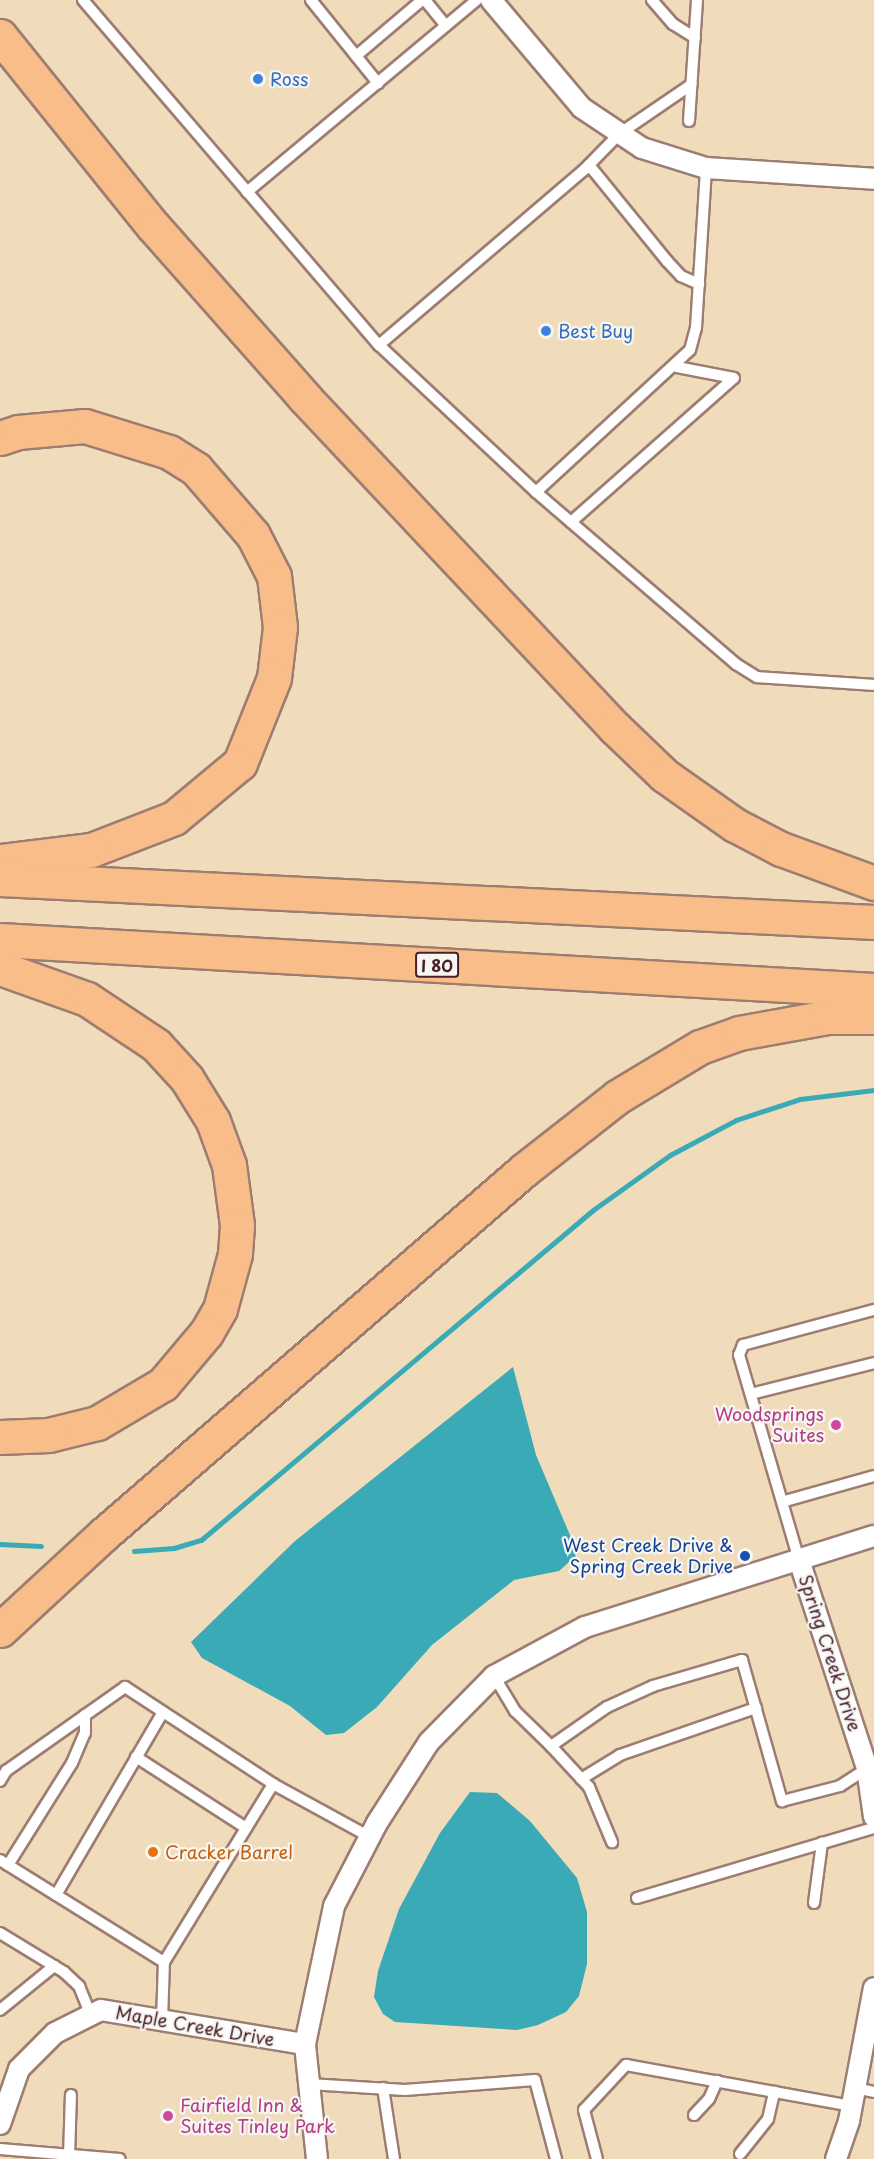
<!DOCTYPE html>
<html>
<head>
<meta charset="utf-8">
<style>
  body { margin:0 }
  #map { position:relative; width:874px; height:2159px; overflow:hidden; background:#f0dbba; font-family:"Playpen Sans",sans-serif }
  div>[style] { position:absolute }
  [style*='--x'] { left:calc(var(--x)*1px); top:calc(var(--y)*1px); width:calc(var(--w)*1px); rotate:calc(var(--a)*1deg) }
  .water>* { inset:0; background:#3aaab6 }
  .stream>* { height:5px; margin:-2.5px; padding:0 2.5px; transform-origin:2.5px; border-radius:2.5px; background:#3aaab6 }
  .roads { filter:drop-shadow(2px 0 #9d7d72) drop-shadow(-2px 0 #9d7d72) drop-shadow(0 2px #9d7d72) drop-shadow(0 -2px #9d7d72) }
  .service>* { height:10px; margin:-5px; padding:0 5px; transform-origin:5px; border-radius:5px; background:#fff }
  .minor>* { height:20px; margin:-10px; padding:0 10px; transform-origin:10px; border-radius:10px; background:#fff }
  .motorway>* { height:33px; margin:-16.5px; padding:0 16.5px; transform-origin:16.5px; border-radius:16.5px; background:#f8bd89 }
  .dots>* { width:16px; height:16px; translate:-50% -50%; box-sizing:border-box; border:3px solid #f6f6f2; border-radius:50% }
  span { translate:-50% -50%; white-space:nowrap; text-align:center; line-height:1.15; -webkit-text-stroke:4.5px #f6f6f2; paint-order:stroke }
  .shield-label span { padding:2px 4px; background:#f6f6f2; border:2px solid; border-radius:4px; -webkit-text-stroke-width:0 }
  .shield-label { font-size:16px; color:#4a1f2b; font-weight:700 }
  .shop-label { font-size:18px; color:#366cbe }
  .left { translate:0 -50%; text-align:left }
  .hotel-label { font-size:18px; color:#b23c85 }
  .right { translate:-100% -50%; text-align:right }
  .transit-label { font-size:18px; color:#164399 }
  .street-label { font-size:18px; color:#4a1f2b }
  .food-label { font-size:18px; color:#c56008 }
</style>
</head>
<body>
<div id="map">
  <div class="water">
    <div style="clip-path:polygon(513px 1367px,536px 1455px,578px 1554px,559px 1571px,514px 1580px,432px 1645px,377px 1707px,344px 1733px,326px 1735px,290px 1706px,202px 1658px,191px 1642px,295px 1541px)"></div>
    <div style="clip-path:polygon(470px 1792px,497px 1793px,530px 1821px,577px 1878px,587px 1912px,587px 1964px,579px 1996px,566px 2012px,538px 2025px,517px 2030px,395px 2022px,383px 2014px,374px 1997px,378px 1971px,399px 1909px,440px 1833px)"></div>
  </div>
  <div class="stream">
    <div style="--x:0;--y:1544;--w:41;--a:2.8"></div>
    <div style="--x:134;--y:1551;--w:40;--a:-4.3"></div>
    <div style="--x:174;--y:1548;--w:28;--a:-17"></div>
    <div style="--x:201;--y:1540;--w:512;--a:-40.09"></div>
    <div style="--x:593;--y:1210;--w:95;--a:-35.5"></div>
    <div style="--x:670;--y:1155;--w:75;--a:-27.9"></div>
    <div style="--x:736;--y:1120;--w:67;--a:-18.2"></div>
    <div style="--x:800;--y:1099;--w:75;--a:-6.9"></div>
  </div>
  <div class="roads">
    <div class="service">
      <div style="--x:83;--y:0;--w:455;--a:49.4"></div>
      <div style="--x:379;--y:345;--w:215;--a:43.1"></div>
      <div style="--x:536;--y:492;--w:264;--a:40.7"></div>
      <div style="--x:736;--y:664;--w:25;--a:32"></div>
      <div style="--x:757;--y:677;--w:117;--a:3.9"></div>
      <div style="--x:311;--y:0;--w:107;--a:51.1"></div>
      <div style="--x:425;--y:0;--w:33;--a:51"></div>
      <div style="--x:652;--y:0;--w:32;--a:49"></div>
      <div style="--x:673;--y:24;--w:26;--a:32"></div>
      <div style="--x:356;--y:56;--w:87;--a:-40.3"></div>
      <div style="--x:689;--y:121;--w:121;--a:-86.2"></div>
      <div style="--x:589;--y:165;--w:124;--a:50.9"></div>
      <div style="--x:667;--y:261;--w:21;--a:47"></div>
      <div style="--x:681;--y:276;--w:20;--a:24"></div>
      <div style="--x:247;--y:192;--w:300;--a:-39.9"></div>
      <div style="--x:379;--y:345;--w:270;--a:-40.5"></div>
      <div style="--x:584;--y:170;--w:50;--a:-45.8"></div>
      <div style="--x:619;--y:134;--w:88;--a:-34.4"></div>
      <div style="--x:677;--y:367;--w:58;--a:10.9"></div>
      <div style="--x:536;--y:492;--w:209;--a:-42.7"></div>
      <div style="--x:690;--y:350;--w:23;--a:-75"></div>
      <div style="--x:696;--y:328;--w:160;--a:-86.4"></div>
      <div style="--x:571;--y:522;--w:217;--a:-41.5"></div>
      <div style="--x:751;--y:1394;--w:127;--a:-14.1"></div>
      <div style="--x:785;--y:1501;--w:92;--a:-15.7"></div>
      <div style="--x:799;--y:1560;--w:214;--a:-106.3"></div>
      <div style="--x:739;--y:1355;--w:11;--a:-68"></div>
      <div style="--x:743;--y:1345;--w:136;--a:-15"></div>
      <div style="--x:494;--y:1676;--w:41;--a:59"></div>
      <div style="--x:515;--y:1711;--w:50;--a:44.2"></div>
      <div style="--x:551;--y:1746;--w:68;--a:-34.9"></div>
      <div style="--x:607;--y:1707;--w:51;--a:-24.5"></div>
      <div style="--x:653;--y:1686;--w:93;--a:-16.3"></div>
      <div style="--x:742;--y:1660;--w:147;--a:74.2"></div>
      <div style="--x:782;--y:1801;--w:60;--a:-14.5"></div>
      <div style="--x:840;--y:1786;--w:35;--a:-33"></div>
      <div style="--x:551;--y:1746;--w:56;--a:47.2"></div>
      <div style="--x:589;--y:1787;--w:60;--a:67.3"></div>
      <div style="--x:136;--y:1757;--w:131;--a:32.8"></div>
      <div style="--x:581;--y:1779;--w:46;--a:-31.6"></div>
      <div style="--x:620;--y:1755;--w:144;--a:-19.1"></div>
      <div style="--x:0;--y:1781;--w:12;--a:-59"></div>
      <div style="--x:6;--y:1771;--w:146;--a:-35.2"></div>
      <div style="--x:125;--y:1687;--w:177;--a:33.2"></div>
      <div style="--x:273;--y:1784;--w:111;--a:28.7"></div>
      <div style="--x:0;--y:1860;--w:193;--a:31.9"></div>
      <div style="--x:8;--y:1865;--w:120;--a:-57.9"></div>
      <div style="--x:72;--y:1763;--w:33;--a:-67"></div>
      <div style="--x:85;--y:1733;--w:18;--a:-90"></div>
      <div style="--x:56;--y:1895;--w:212;--a:-59.7"></div>
      <div style="--x:637;--y:1898;--w:247;--a:-16.5"></div>
      <div style="--x:814;--y:1903;--w:61;--a:-82.4"></div>
      <div style="--x:0;--y:1933;--w:75;--a:31.4"></div>
      <div style="--x:64;--y:1972;--w:21;--a:43"></div>
      <div style="--x:79;--y:1986;--w:31;--a:68"></div>
      <div style="--x:0;--y:2010;--w:70;--a:-39.2"></div>
      <div style="--x:162;--y:2021;--w:59;--a:-88.1"></div>
      <div style="--x:164;--y:1962;--w:209;--a:-58.5"></div>
      <div style="--x:309;--y:2084;--w:96;--a:3.6"></div>
      <div style="--x:405;--y:2090;--w:130;--a:-4.4"></div>
      <div style="--x:535;--y:2080;--w:82;--a:75.1"></div>
      <div style="--x:383;--y:2088;--w:72;--a:81.2"></div>
      <div style="--x:855;--y:2088;--w:19;--a:12"></div>
      <div style="--x:694;--y:2115;--w:22;--a:-47"></div>
      <div style="--x:709;--y:2099;--w:20;--a:-66"></div>
      <div style="--x:0;--y:2149;--w:120;--a:4.8"></div>
      <div style="--x:740;--y:2154;--w:45;--a:-51.3"></div>
      <div style="--x:768;--y:2119;--w:28;--a:-77"></div>
      <div style="--x:69;--y:2157;--w:62;--a:-88.2"></div>
      <div style="--x:597;--y:2159;--w:51;--a:-104.9"></div>
      <div style="--x:584;--y:2110;--w:62;--a:-47"></div>
      <div style="--x:626;--y:2065;--w:230;--a:10.3"></div>
    </div>
    <div class="minor">
      <div style="--x:491;--y:0;--w:141;--a:49.9"></div>
      <div style="--x:582;--y:108;--w:72;--a:33.7"></div>
      <div style="--x:642;--y:148;--w:67;--a:17.4"></div>
      <div style="--x:706;--y:168;--w:168;--a:3.7"></div>
      <div style="--x:799;--y:1560;--w:219;--a:71.9"></div>
      <div style="--x:867;--y:1768;--w:49;--a:81.9"></div>
      <div style="--x:0;--y:2124;--w:58;--a:-70.9"></div>
      <div style="--x:19;--y:2069;--w:51;--a:-45"></div>
      <div style="--x:55;--y:2033;--w:51;--a:-26.6"></div>
      <div style="--x:101;--y:2010;--w:207;--a:9.5"></div>
      <div style="--x:317;--y:2159;--w:116;--a:-96"></div>
      <div style="--x:305;--y:2044;--w:141;--a:-78.1"></div>
      <div style="--x:334;--y:1906;--w:93;--a:-62.6"></div>
      <div style="--x:377;--y:1823;--w:96;--a:-57.3"></div>
      <div style="--x:429;--y:1742;--w:93;--a:-45.4"></div>
      <div style="--x:494;--y:1676;--w:103;--a:-28.3"></div>
      <div style="--x:585;--y:1627;--w:303;--a:-17.5"></div>
      <div style="--x:836;--y:2159;--w:40;--a:-71.1"></div>
      <div style="--x:849;--y:2121;--w:135;--a:-79.4"></div>
    </div>
    <div class="motorway">
      <div style="--x:0;--y:36;--w:244;--a:51.2"></div>
      <div style="--x:153;--y:226;--w:230;--a:48.5"></div>
      <div style="--x:305;--y:398;--w:451;--a:46.8"></div>
      <div style="--x:614;--y:727;--w:69;--a:43.8"></div>
      <div style="--x:664;--y:775;--w:87;--a:35.2"></div>
      <div style="--x:735;--y:825;--w:52;--a:27.6"></div>
      <div style="--x:781;--y:849;--w:99;--a:20.1"></div>
      <div style="--x:0;--y:438;--w:19;--a:-18"></div>
      <div style="--x:18;--y:432;--w:67;--a:-5.1"></div>
      <div style="--x:85;--y:426;--w:88;--a:17.2"></div>
      <div style="--x:169;--y:452;--w:32;--a:32"></div>
      <div style="--x:196;--y:469;--w:87;--a:49.2"></div>
      <div style="--x:253;--y:535;--w:46;--a:62.9"></div>
      <div style="--x:274;--y:576;--w:51;--a:83.3"></div>
      <div style="--x:280;--y:627;--w:51;--a:96.7"></div>
      <div style="--x:274;--y:678;--w:92;--a:111.8"></div>
      <div style="--x:240;--y:763;--w:86;--a:140.2"></div>
      <div style="--x:174;--y:818;--w:89;--a:158.9"></div>
      <div style="--x:91;--y:850;--w:92;--a:173.1"></div>
      <div style="--x:0;--y:879;--w:875;--a:2.82"></div>
      <div style="--x:0;--y:940;--w:875;--a:3.27"></div>
      <div style="--x:0;--y:968;--w:92;--a:19.6"></div>
      <div style="--x:87;--y:999;--w:83;--a:33.7"></div>
      <div style="--x:156;--y:1045;--w:46;--a:47.6"></div>
      <div style="--x:187;--y:1079;--w:49;--a:58.2"></div>
      <div style="--x:213;--y:1121;--w:47;--a:70"></div>
      <div style="--x:229;--y:1165;--w:61;--a:82.4"></div>
      <div style="--x:237;--y:1225;--w:29;--a:94"></div>
      <div style="--x:235;--y:1254;--w:57;--a:105.3"></div>
      <div style="--x:220;--y:1309;--w:28;--a:120"></div>
      <div style="--x:206;--y:1333;--w:67;--a:130.1"></div>
      <div style="--x:163;--y:1384;--w:77;--a:149.4"></div>
      <div style="--x:97;--y:1423;--w:49;--a:166"></div>
      <div style="--x:49;--y:1435;--w:49;--a:177.7"></div>
      <div style="--x:0;--y:1630;--w:142;--a:-42.7"></div>
      <div style="--x:104;--y:1534;--w:556;--a:-40.91"></div>
      <div style="--x:524;--y:1170;--w:118;--a:-38.1"></div>
      <div style="--x:617;--y:1097;--w:97;--a:-31.1"></div>
      <div style="--x:700;--y:1047;--w:41;--a:-19.7"></div>
      <div style="--x:739;--y:1033;--w:90;--a:-10.2"></div>
      <div style="--x:828;--y:1017;--w:46;--a:0"></div>
    </div>
  </div>
  <div class="dots">
    <div style="left:258px;top:79px;background:#3f7fe0"></div>
    <div style="left:546px;top:331px;background:#3f7fe0"></div>
    <div style="left:836px;top:1425px;background:#d1479c"></div>
    <div style="left:745px;top:1556px;background:#1a4fb4"></div>
    <div style="left:153px;top:1852px;background:#e8710a"></div>
    <div style="left:168px;top:2116px;background:#d1479c"></div>
  </div>
  <div class="shield-label">
    <span style="left:437px;top:965px">I 80</span>
  </div>
  <div class="shop-label">
    <span class="left" style="left:270px;top:79px">Ross</span>
    <span class="left" style="left:558px;top:331px">Best Buy</span>
  </div>
  <div class="hotel-label">
    <span class="right" style="left:824px;top:1425px">Woodsprings<br>Suites</span>
    <span class="left" style="left:180px;top:2116px">Fairfield Inn &amp;<br>Suites Tinley Park</span>
  </div>
  <div class="transit-label">
    <span class="right" style="left:733px;top:1556px">West Creek Drive &amp;<br>Spring Creek Drive</span>
  </div>
  <div class="street-label">
    <span style="left:830px;top:1653px;rotate:72deg">Spring Creek Drive</span>
    <span style="left:195px;top:2026px;rotate:10deg">Maple Creek Drive</span>
  </div>
  <div class="food-label">
    <span class="left" style="left:165px;top:1852px">Cracker Barrel</span>
  </div>
</div>
</body>
</html>
